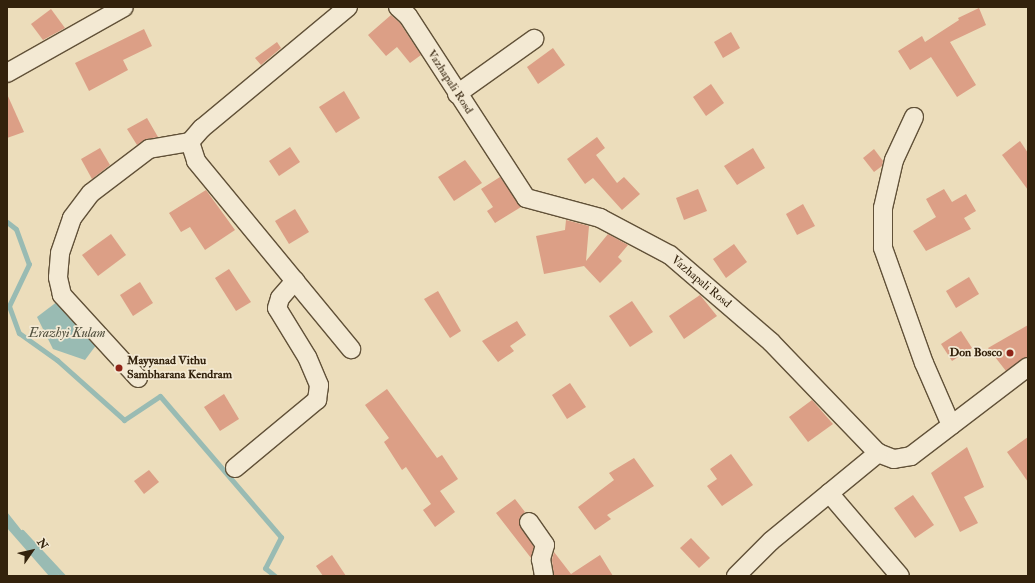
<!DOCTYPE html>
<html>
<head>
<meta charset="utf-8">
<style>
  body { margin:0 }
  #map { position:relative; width:1035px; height:583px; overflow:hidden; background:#ecddbb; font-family:"IM FELL Double Pica",serif }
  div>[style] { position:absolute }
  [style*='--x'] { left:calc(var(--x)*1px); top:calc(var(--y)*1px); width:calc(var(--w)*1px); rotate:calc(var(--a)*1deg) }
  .water>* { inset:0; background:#99bbb3 }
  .stream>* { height:5px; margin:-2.5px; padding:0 2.5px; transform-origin:2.5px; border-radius:2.5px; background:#99bbb3 }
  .building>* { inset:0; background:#dc9f86 }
  .roads { filter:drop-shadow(1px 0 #615138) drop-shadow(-1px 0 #615138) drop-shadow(0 1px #615138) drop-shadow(0 -1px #615138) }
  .street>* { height:18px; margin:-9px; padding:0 9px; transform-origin:9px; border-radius:9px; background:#f3e9d3 }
  .dots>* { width:11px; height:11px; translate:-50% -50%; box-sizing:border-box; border:2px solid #f3e9d3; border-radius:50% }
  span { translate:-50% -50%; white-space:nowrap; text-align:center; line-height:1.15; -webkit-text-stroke:3.5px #f3e9d3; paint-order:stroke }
  .street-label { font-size:12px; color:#33220c }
  .poi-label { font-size:12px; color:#33220c; font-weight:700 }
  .right { translate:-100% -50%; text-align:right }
  .left { translate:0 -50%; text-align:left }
  .water-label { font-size:13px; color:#52503e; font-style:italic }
  .frame { position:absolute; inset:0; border:8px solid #33220c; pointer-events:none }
  .north { position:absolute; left:12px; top:531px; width:40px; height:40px; -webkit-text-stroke:3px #f3e9d3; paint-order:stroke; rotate:56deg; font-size:11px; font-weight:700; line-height:16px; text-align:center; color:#33220c }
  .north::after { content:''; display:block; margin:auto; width:14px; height:18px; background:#33220c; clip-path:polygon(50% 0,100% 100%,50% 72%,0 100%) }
</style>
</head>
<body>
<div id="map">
  <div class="water">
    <div style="clip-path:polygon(62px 298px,100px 340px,85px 360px,53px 349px,37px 317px)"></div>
    <div style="clip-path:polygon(7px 512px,26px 536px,60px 576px,49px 576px,7px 528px)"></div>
  </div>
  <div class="stream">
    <div style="--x:7;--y:222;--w:11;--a:38"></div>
    <div style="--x:16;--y:229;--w:37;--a:70"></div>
    <div style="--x:29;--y:264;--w:47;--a:115.5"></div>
    <div style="--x:9;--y:306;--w:29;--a:70"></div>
    <div style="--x:19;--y:333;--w:47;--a:35.4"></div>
    <div style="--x:57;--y:360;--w:90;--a:41.8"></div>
    <div style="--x:124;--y:420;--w:43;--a:-33.7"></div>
    <div style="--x:160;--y:396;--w:186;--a:49.4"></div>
    <div style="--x:281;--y:537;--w:35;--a:117"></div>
    <div style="--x:265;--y:568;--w:13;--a:39"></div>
    <div style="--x:22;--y:532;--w:60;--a:47"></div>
  </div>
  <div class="building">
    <div style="clip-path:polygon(979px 8px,986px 25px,950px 42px,976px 85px,957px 97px,931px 57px,910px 70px,898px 51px,922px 36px,925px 42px,959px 20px,958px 18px)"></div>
    <div style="clip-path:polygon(51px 9px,65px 28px,43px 40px,31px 24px)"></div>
    <div style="clip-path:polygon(391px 15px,400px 23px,421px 55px,410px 63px,397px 47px,386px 56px,368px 35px)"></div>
    <div style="clip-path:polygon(144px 29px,152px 46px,123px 60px,128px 70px,89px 91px,75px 63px)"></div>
    <div style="clip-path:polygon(731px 32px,740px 48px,723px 58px,714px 42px)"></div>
    <div style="clip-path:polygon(277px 42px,281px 48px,261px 65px,255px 58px)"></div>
    <div style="clip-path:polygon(553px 48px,565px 65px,538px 84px,527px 67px)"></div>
    <div style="clip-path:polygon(711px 84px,724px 103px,706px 116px,693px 97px)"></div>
    <div style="clip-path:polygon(344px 91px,360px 118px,336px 133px,319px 107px)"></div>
    <div style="clip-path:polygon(7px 94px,24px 132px,7px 138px)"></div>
    <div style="clip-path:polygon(147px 118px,158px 137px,147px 139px,137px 145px,127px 129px)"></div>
    <div style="clip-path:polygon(597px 137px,605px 148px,596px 155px,617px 183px,624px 177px,640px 194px,622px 210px,593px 178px,585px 184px,567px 159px)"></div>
    <div style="clip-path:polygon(1020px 141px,1028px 153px,1028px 190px,1002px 155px)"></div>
    <div style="clip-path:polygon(290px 147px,300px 162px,279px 176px,269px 161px)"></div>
    <div style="clip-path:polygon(100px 148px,110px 165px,92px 179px,81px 159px)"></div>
    <div style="clip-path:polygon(753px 148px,765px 168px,737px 185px,724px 166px)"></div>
    <div style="clip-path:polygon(874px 149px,883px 161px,882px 166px,874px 172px,863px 158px)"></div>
    <div style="clip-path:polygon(465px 160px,482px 183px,454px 201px,438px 177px)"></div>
    <div style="clip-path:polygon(500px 177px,521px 207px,495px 223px,487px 211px,493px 207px,481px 189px)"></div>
    <div style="clip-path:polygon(698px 189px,707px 211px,684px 220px,676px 198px)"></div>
    <div style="clip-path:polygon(944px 189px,952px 202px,966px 194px,976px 211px,964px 218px,971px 229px,926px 251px,913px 231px,936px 217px,926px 199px)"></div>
    <div style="clip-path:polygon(206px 190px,235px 230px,205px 250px,190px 227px,181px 232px,169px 213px)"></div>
    <div style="clip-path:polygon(803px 204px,815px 226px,797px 235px,786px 214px)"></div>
    <div style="clip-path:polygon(295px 209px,309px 232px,289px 244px,275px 221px)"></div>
    <div style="clip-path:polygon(566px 220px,589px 226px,586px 261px,608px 234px,628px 245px,618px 257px,622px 261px,600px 283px,584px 266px,544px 274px,536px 236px,565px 230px)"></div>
    <div style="clip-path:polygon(111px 234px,126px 255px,98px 276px,82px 255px)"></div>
    <div style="clip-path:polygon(734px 244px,747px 262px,726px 278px,713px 259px)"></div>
    <div style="clip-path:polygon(229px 269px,251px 302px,236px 311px,215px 278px)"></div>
    <div style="clip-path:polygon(969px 277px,979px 294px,956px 308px,946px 291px)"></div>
    <div style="clip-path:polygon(140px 282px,153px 303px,133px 316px,120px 295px)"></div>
    <div style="clip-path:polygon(438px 291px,461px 331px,450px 338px,424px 299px)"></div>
    <div style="clip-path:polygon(700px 295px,717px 316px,684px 339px,669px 316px)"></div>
    <div style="clip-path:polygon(632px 301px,653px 332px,630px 347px,609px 316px)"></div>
    <div style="clip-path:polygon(517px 321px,526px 335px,510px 346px,514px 351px,498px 362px,482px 341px)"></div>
    <div style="clip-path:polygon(1028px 325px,1028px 357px,1006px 371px,988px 348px)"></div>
    <div style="clip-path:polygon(961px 331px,972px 348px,952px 361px,941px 344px)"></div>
    <div style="clip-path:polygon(570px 383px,586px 407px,567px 419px,552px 395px)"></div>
    <div style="clip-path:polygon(387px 389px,437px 458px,442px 455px,458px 479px,440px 491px,455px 512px,435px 527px,423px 510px,431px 504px,406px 467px,402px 470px,384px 442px,389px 438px,365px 405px)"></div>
    <div style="clip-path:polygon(224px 394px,239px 419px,220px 431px,204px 407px)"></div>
    <div style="clip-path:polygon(812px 400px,833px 424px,808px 442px,789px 417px)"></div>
    <div style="clip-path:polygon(1028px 437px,1028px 482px,1007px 452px)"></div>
    <div style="clip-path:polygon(967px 447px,984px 487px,964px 497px,978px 523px,960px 532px,931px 473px)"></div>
    <div style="clip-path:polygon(731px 454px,753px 485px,722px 506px,707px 486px,717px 479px,710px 469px)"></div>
    <div style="clip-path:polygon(634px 458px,654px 486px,607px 515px,611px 519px,595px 530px,578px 507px,614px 480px,609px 473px)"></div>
    <div style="clip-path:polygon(149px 470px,159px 482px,144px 494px,134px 481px)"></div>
    <div style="clip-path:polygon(913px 495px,934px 525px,915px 538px,894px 508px)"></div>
    <div style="clip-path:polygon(515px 499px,525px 512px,520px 517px,519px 523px,534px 547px,531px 558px,496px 513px)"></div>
    <div style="clip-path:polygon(691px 538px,710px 558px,699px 568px,680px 548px)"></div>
    <div style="clip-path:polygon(554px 552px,571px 574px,600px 555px,613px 576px,554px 576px,552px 560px)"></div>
    <div style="clip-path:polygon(332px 555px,346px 576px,323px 576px,316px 566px)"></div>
  </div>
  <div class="roads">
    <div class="street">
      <div style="--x:348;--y:7;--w:190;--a:140.3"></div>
      <div style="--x:202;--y:128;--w:18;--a:131"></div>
      <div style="--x:190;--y:142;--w:20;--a:72"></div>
      <div style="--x:196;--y:161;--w:244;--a:50.5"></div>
      <div style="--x:398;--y:7;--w:13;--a:42"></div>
      <div style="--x:408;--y:16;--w:217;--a:57"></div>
      <div style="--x:526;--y:198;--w:77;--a:15.1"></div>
      <div style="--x:600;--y:218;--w:79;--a:27.9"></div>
      <div style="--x:670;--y:255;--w:133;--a:40.7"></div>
      <div style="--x:771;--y:342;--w:154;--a:46.1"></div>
      <div style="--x:878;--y:453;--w:17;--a:21"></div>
      <div style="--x:894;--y:459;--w:17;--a:-10"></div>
      <div style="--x:911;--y:456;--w:147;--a:-37.3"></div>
      <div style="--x:7;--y:73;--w:134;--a:-29.4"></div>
      <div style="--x:457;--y:94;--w:95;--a:-35.5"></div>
      <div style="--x:914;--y:117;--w:47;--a:114.9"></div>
      <div style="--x:894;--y:160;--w:49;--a:102.9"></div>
      <div style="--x:883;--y:208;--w:40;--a:90"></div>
      <div style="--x:883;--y:248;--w:122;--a:70.4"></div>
      <div style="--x:924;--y:363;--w:68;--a:66.5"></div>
      <div style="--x:138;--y:378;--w:113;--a:-132.5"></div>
      <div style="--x:62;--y:295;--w:18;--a:-103"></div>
      <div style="--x:58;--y:277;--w:24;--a:-85"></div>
      <div style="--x:60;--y:253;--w:37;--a:-71"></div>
      <div style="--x:72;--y:218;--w:31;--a:-53"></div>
      <div style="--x:91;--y:193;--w:73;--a:-37.2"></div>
      <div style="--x:149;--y:149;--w:42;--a:-9.7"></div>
      <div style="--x:235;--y:468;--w:107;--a:-39.7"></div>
      <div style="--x:317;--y:400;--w:15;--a:-82"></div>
      <div style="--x:319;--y:385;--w:30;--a:-113"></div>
      <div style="--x:307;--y:357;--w:57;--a:-121.5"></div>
      <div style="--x:277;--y:308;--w:10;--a:-73"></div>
      <div style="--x:280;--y:298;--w:23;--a:-49"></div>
      <div style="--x:829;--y:493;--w:109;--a:49.5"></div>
      <div style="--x:529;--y:522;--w:28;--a:55"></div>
      <div style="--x:545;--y:545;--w:15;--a:106"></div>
      <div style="--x:541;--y:559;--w:17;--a:80"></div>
      <div style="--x:736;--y:576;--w:49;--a:-45"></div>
      <div style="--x:771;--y:541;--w:139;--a:-39.4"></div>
    </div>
  </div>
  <div class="dots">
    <div style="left:1010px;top:353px;background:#8f2418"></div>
    <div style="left:119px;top:368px;background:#8f2418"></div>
  </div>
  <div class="street-label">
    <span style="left:450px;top:82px;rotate:57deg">Vazhapali Rosd</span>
    <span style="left:701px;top:282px;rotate:40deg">Vazhapali Rosd</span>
  </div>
  <div class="poi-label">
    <span class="right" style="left:1002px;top:353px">Don Bosco</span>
    <span class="left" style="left:127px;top:368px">Mayyanad Vithu<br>Sambharana Kendram</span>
  </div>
  <div class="water-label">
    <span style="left:67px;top:333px">Erazhyi Kulam</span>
  </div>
  <div class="frame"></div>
  <div class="north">N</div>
</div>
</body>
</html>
